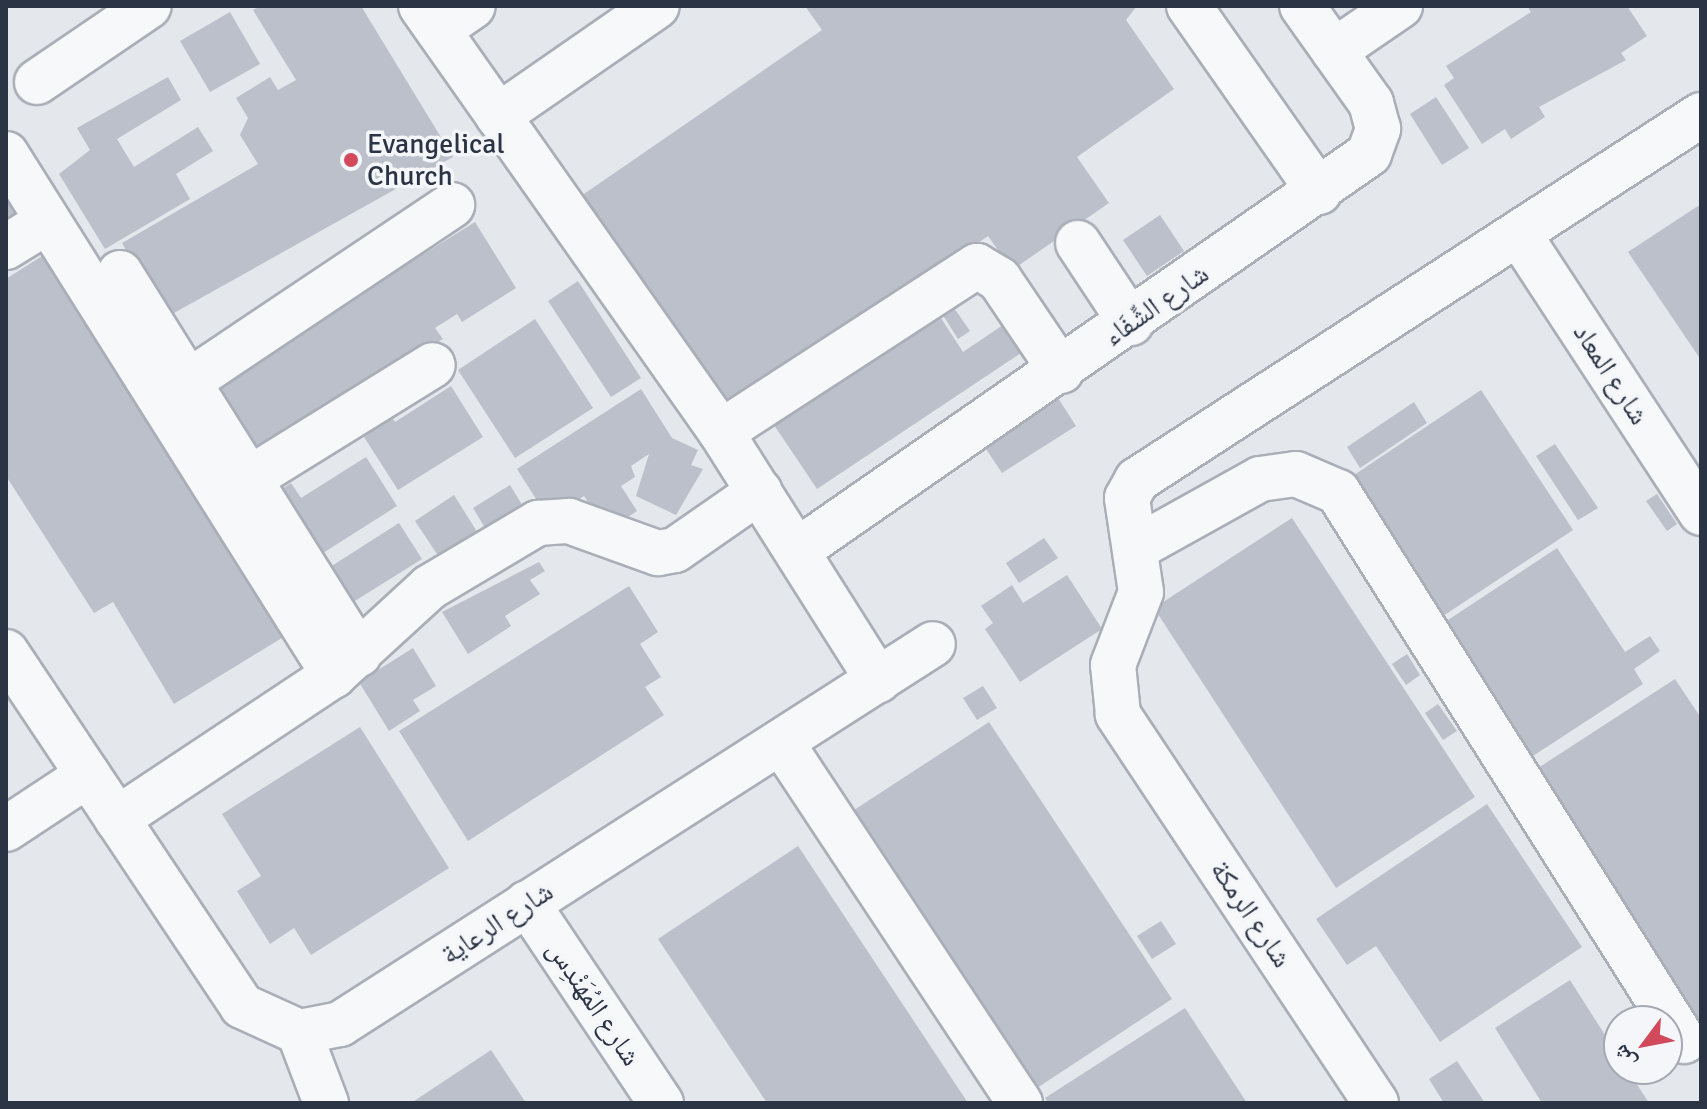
<!DOCTYPE html>
<html>
<head>
<meta charset="utf-8">
<style>
  body { margin:0 }
  #map { position:relative; width:1707px; height:1109px; overflow:hidden; background:#e4e7ec; font-family:Signika,"Noto Naskh Arabic",sans-serif }
  div>[style] { position:absolute }
  [style*='--x'] { left:calc(var(--x)*1px); top:calc(var(--y)*1px); width:calc(var(--w)*1px); rotate:calc(var(--a)*1deg) }
  .building>* { inset:0; background:#bbc0ca }
  .roads { filter:drop-shadow(2px 0 #a9aeb7) drop-shadow(-2px 0 #a9aeb7) drop-shadow(0 2px #a9aeb7) drop-shadow(0 -2px #a9aeb7) }
  .minor>* { height:44px; margin:-22px; padding:0 22px; transform-origin:22px; border-radius:22px; background:#f7f8fa }
  .dots>* { width:22px; height:22px; translate:-50% -50%; box-sizing:border-box; border:4px solid #f4f6f9; border-radius:50% }
  span { translate:-50% -50%; white-space:nowrap; text-align:center; line-height:1.15; -webkit-text-stroke:7px #f4f6f9; paint-order:stroke }
  .poi-label { font-size:28px; color:#2b3445 }
  .left { translate:0 -50%; text-align:left }
  .street-label { font-size:28px; color:#2b3445 }
  .frame { position:absolute; inset:0; border:8px solid #2b3445; pointer-events:none }
  .north { position:absolute; left:1603px; top:1005px; width:80px; height:80px; box-sizing:border-box; background:#f4f6f9; border:2px solid #a4a8b1; border-radius:50%; rotate:238deg; font-size:22px; font-weight:700; line-height:32px; text-align:center; color:#2b3445 }
  .north::after { content:''; display:block; margin:auto; width:28px; height:36px; background:#d1495b; clip-path:polygon(50% 0,100% 100%,50% 72%,0 100%) }
</style>
</head>
<body>
<div id="map">
  <div class="building">
    <div style="clip-path:polygon(260px 6px,361px 6px,453px 157px,165px 318px,122px 243px,258px 164px,240px 135px,248px 118px,236px 98px,270px 77px,278px 90px,296px 80px,253px 10px)"></div>
    <div style="clip-path:polygon(805px 6px,1137px 6px,1126px 20px,1174px 89px,1077px 157px,1109px 203px,1012px 270px,988px 236px,732px 413px,581px 196px,822px 30px)"></div>
    <div style="clip-path:polygon(1527px 6px,1627px 6px,1647px 36px,1621px 53px,1626px 60px,1539px 107px,1545px 117px,1511px 139px,1505px 129px,1482px 144px,1444px 85px,1454px 78px,1446px 66px,1531px 12px)"></div>
    <div style="clip-path:polygon(230px 12px,260px 64px,210px 92px,180px 41px)"></div>
    <div style="clip-path:polygon(168px 77px,181px 100px,117px 139px,134px 167px,198px 127px,213px 151px,176px 174px,190px 199px,105px 249px,59px 174px,90px 150px,77px 128px)"></div>
    <div style="clip-path:polygon(1436px 97px,1469px 148px,1442px 165px,1410px 114px)"></div>
    <div style="clip-path:polygon(6px 174px,32px 215px,6px 232px)"></div>
    <div style="clip-path:polygon(1701px 204px,1701px 360px,1628px 252px)"></div>
    <div style="clip-path:polygon(1160px 215px,1184px 251px,1147px 276px,1123px 240px)"></div>
    <div style="clip-path:polygon(475px 222px,516px 288px,462px 322px,457px 314px,435px 328px,443px 339px,245px 461px,202px 392px)"></div>
    <div style="clip-path:polygon(53px 249px,295px 630px,174px 704px,113px 602px,94px 613px,6px 476px,6px 279px)"></div>
    <div style="clip-path:polygon(578px 281px,641px 378px,611px 397px,548px 301px)"></div>
    <div style="clip-path:polygon(952px 305px,970px 331px,958px 339px,941px 312px)"></div>
    <div style="clip-path:polygon(939px 315px,963px 352px,1003px 325px,1021px 353px,817px 489px,774px 425px)"></div>
    <div style="clip-path:polygon(535px 319px,593px 408px,515px 458px,458px 370px)"></div>
    <div style="clip-path:polygon(451px 386px,483px 437px,398px 490px,355px 423px,384px 405px,395px 422px)"></div>
    <div style="clip-path:polygon(641px 389px,672px 438px,698px 450px,691px 465px,703px 469px,676px 515px,636px 496px,649px 454px,631px 466px,635px 477px,621px 486px,637px 511px,607px 531px,584px 496px,558px 512px,543px 510px,517px 469px)"></div>
    <div style="clip-path:polygon(1481px 390px,1573px 530px,1437px 620px,1345px 481px)"></div>
    <div style="clip-path:polygon(1056px 395px,1076px 426px,1002px 473px,982px 443px)"></div>
    <div style="clip-path:polygon(1414px 402px,1427px 423px,1360px 468px,1347px 447px)"></div>
    <div style="clip-path:polygon(1555px 444px,1598px 508px,1578px 520px,1536px 456px)"></div>
    <div style="clip-path:polygon(366px 457px,397px 506px,312px 560px,271px 496px,291px 483px,301px 498px)"></div>
    <div style="clip-path:polygon(510px 485px,527px 513px,490px 536px,473px 508px)"></div>
    <div style="clip-path:polygon(1657px 494px,1677px 524px,1667px 531px,1646px 501px)"></div>
    <div style="clip-path:polygon(454px 495px,479px 535px,441px 560px,415px 521px)"></div>
    <div style="clip-path:polygon(1292px 518px,1475px 797px,1336px 888px,1154px 608px)"></div>
    <div style="clip-path:polygon(399px 523px,422px 559px,350px 604px,327px 569px)"></div>
    <div style="clip-path:polygon(1044px 538px,1058px 558px,1019px 583px,1006px 563px)"></div>
    <div style="clip-path:polygon(1557px 548px,1625px 652px,1650px 636px,1660px 651px,1634px 669px,1643px 684px,1533px 756px,1445px 622px)"></div>
    <div style="clip-path:polygon(539px 562px,545px 571px,530px 580px,540px 594px,505px 616px,511px 626px,468px 654px,442px 612px)"></div>
    <div style="clip-path:polygon(1067px 575px,1102px 629px,1020px 682px,985px 629px,993px 623px,981px 606px,1012px 585px,1023px 603px)"></div>
    <div style="clip-path:polygon(629px 586px,658px 632px,640px 644px,661px 677px,645px 687px,664px 715px,468px 841px,399px 731px)"></div>
    <div style="clip-path:polygon(413px 648px,436px 686px,413px 700px,420px 711px,389px 731px,359px 682px)"></div>
    <div style="clip-path:polygon(1407px 654px,1420px 675px,1406px 685px,1392px 664px)"></div>
    <div style="clip-path:polygon(1675px 679px,1701px 718px,1701px 1026px,1535px 770px)"></div>
    <div style="clip-path:polygon(983px 686px,997px 708px,977px 720px,963px 698px)"></div>
    <div style="clip-path:polygon(1438px 704px,1457px 731px,1443px 740px,1425px 713px)"></div>
    <div style="clip-path:polygon(989px 722px,1172px 999px,1034px 1090px,851px 812px)"></div>
    <div style="clip-path:polygon(360px 727px,449px 868px,311px 955px,294px 928px,270px 944px,237px 891px,261px 876px,222px 814px)"></div>
    <div style="clip-path:polygon(1487px 804px,1582px 947px,1440px 1042px,1376px 946px,1347px 965px,1316px 919px)"></div>
    <div style="clip-path:polygon(798px 846px,968px 1103px,767px 1103px,658px 939px)"></div>
    <div style="clip-path:polygon(1161px 921px,1176px 944px,1152px 959px,1137px 936px)"></div>
    <div style="clip-path:polygon(1570px 980px,1619px 1057px,1619px 1069px,1627px 1069px,1649px 1103px,1542px 1103px,1495px 1028px)"></div>
    <div style="clip-path:polygon(1185px 1008px,1247px 1103px,1048px 1103px,1045px 1098px)"></div>
    <div style="clip-path:polygon(491px 1050px,526px 1103px,411px 1103px)"></div>
    <div style="clip-path:polygon(1457px 1061px,1485px 1103px,1444px 1103px,1429px 1079px)"></div>
  </div>
  <div class="roads">
    <div class="minor">
      <div style="--x:421;--y:6;--w:521;--a:54.85"></div>
      <div style="--x:721;--y:432;--w:294;--a:57.7"></div>
      <div style="--x:1189;--y:6;--w:227;--a:55"></div>
      <div style="--x:438;--y:30;--w:42;--a:-34.4"></div>
      <div style="--x:1334;--y:51;--w:80;--a:-34.3"></div>
      <div style="--x:37;--y:82;--w:135;--a:-34.2"></div>
      <div style="--x:498;--y:116;--w:193;--a:-34.7"></div>
      <div style="--x:6;--y:154;--w:616;--a:57.81"></div>
      <div style="--x:1520;--y:236;--w:331;--a:56.8"></div>
      <div style="--x:1078;--y:243;--w:96;--a:56.5"></div>
      <div style="--x:6;--y:247;--w:49;--a:-31.8"></div>
      <div style="--x:120;--y:273;--w:450;--a:57.9"></div>
      <div style="--x:188;--y:382;--w:318;--a:-33.8"></div>
      <div style="--x:721;--y:432;--w:305;--a:-33"></div>
      <div style="--x:977;--y:266;--w:26;--a:31"></div>
      <div style="--x:999;--y:279;--w:111;--a:56"></div>
      <div style="--x:249;--y:479;--w:216;--a:-31.8"></div>
      <div style="--x:1136;--y:548;--w:142;--a:-29.1"></div>
      <div style="--x:1260;--y:479;--w:36;--a:-8"></div>
      <div style="--x:1296;--y:474;--w:46;--a:23.2"></div>
      <div style="--x:1338;--y:492;--w:649;--a:57.78"></div>
      <div style="--x:798;--y:550;--w:695;--a:-34.74"></div>
      <div style="--x:1369;--y:154;--w:27;--a:-70"></div>
      <div style="--x:1378;--y:129;--w:27;--a:-105"></div>
      <div style="--x:1371;--y:103;--w:119;--a:-125.4"></div>
      <div style="--x:6;--y:652;--w:425;--a:56.3"></div>
      <div style="--x:242;--y:1006;--w:63;--a:24.5"></div>
      <div style="--x:299;--y:1032;--w:42;--a:-11"></div>
      <div style="--x:340;--y:1024;--w:704;--a:-32.65"></div>
      <div style="--x:781;--y:742;--w:433;--a:56.5"></div>
      <div style="--x:117;--y:819;--w:260;--a:-33.6"></div>
      <div style="--x:334;--y:675;--w:130;--a:-42.5"></div>
      <div style="--x:430;--y:587;--w:126;--a:-30.7"></div>
      <div style="--x:538;--y:523;--w:31;--a:-4"></div>
      <div style="--x:569;--y:521;--w:95;--a:19.8"></div>
      <div style="--x:658;--y:553;--w:17;--a:-10"></div>
      <div style="--x:675;--y:550;--w:103;--a:-34.8"></div>
      <div style="--x:6;--y:829;--w:98;--a:-33.4"></div>
      <div style="--x:527;--y:903;--w:241;--a:56.2"></div>
      <div style="--x:299;--y:1032;--w:76;--a:69.2"></div>
      <div style="--x:1376;--y:1103;--w:467;--a:-123.6"></div>
      <div style="--x:1118;--y:714;--w:49;--a:-95.8"></div>
      <div style="--x:1113;--y:665;--w:78;--a:-69"></div>
      <div style="--x:1141;--y:592;--w:95;--a:-98.5"></div>
      <div style="--x:1127;--y:498;--w:21;--a:-61"></div>
      <div style="--x:1137;--y:480;--w:672;--a:-32.91"></div>
    </div>
  </div>
  <div class="dots">
    <div style="left:351px;top:160px;background:#d1495b"></div>
  </div>
  <div class="poi-label">
    <span class="left" style="left:367px;top:160px">Evangelical<br>Church</span>
  </div>
  <div class="street-label">
    <span style="left:1156px;top:305px;rotate:-35deg">شارع الشِّفَاء</span>
    <span style="left:1611px;top:374px;rotate:57deg">شارع المعاد</span>
    <span style="left:1251px;top:914px;rotate:56deg">شارع الرمكة</span>
    <span style="left:497px;top:923px;rotate:-33deg">شارع الرعاية</span>
    <span style="left:594px;top:1003px;rotate:56deg">شارع المُهَنْدِس</span>
  </div>
  <div class="frame"></div>
  <div class="north">ش</div>
</div>
</body>
</html>
